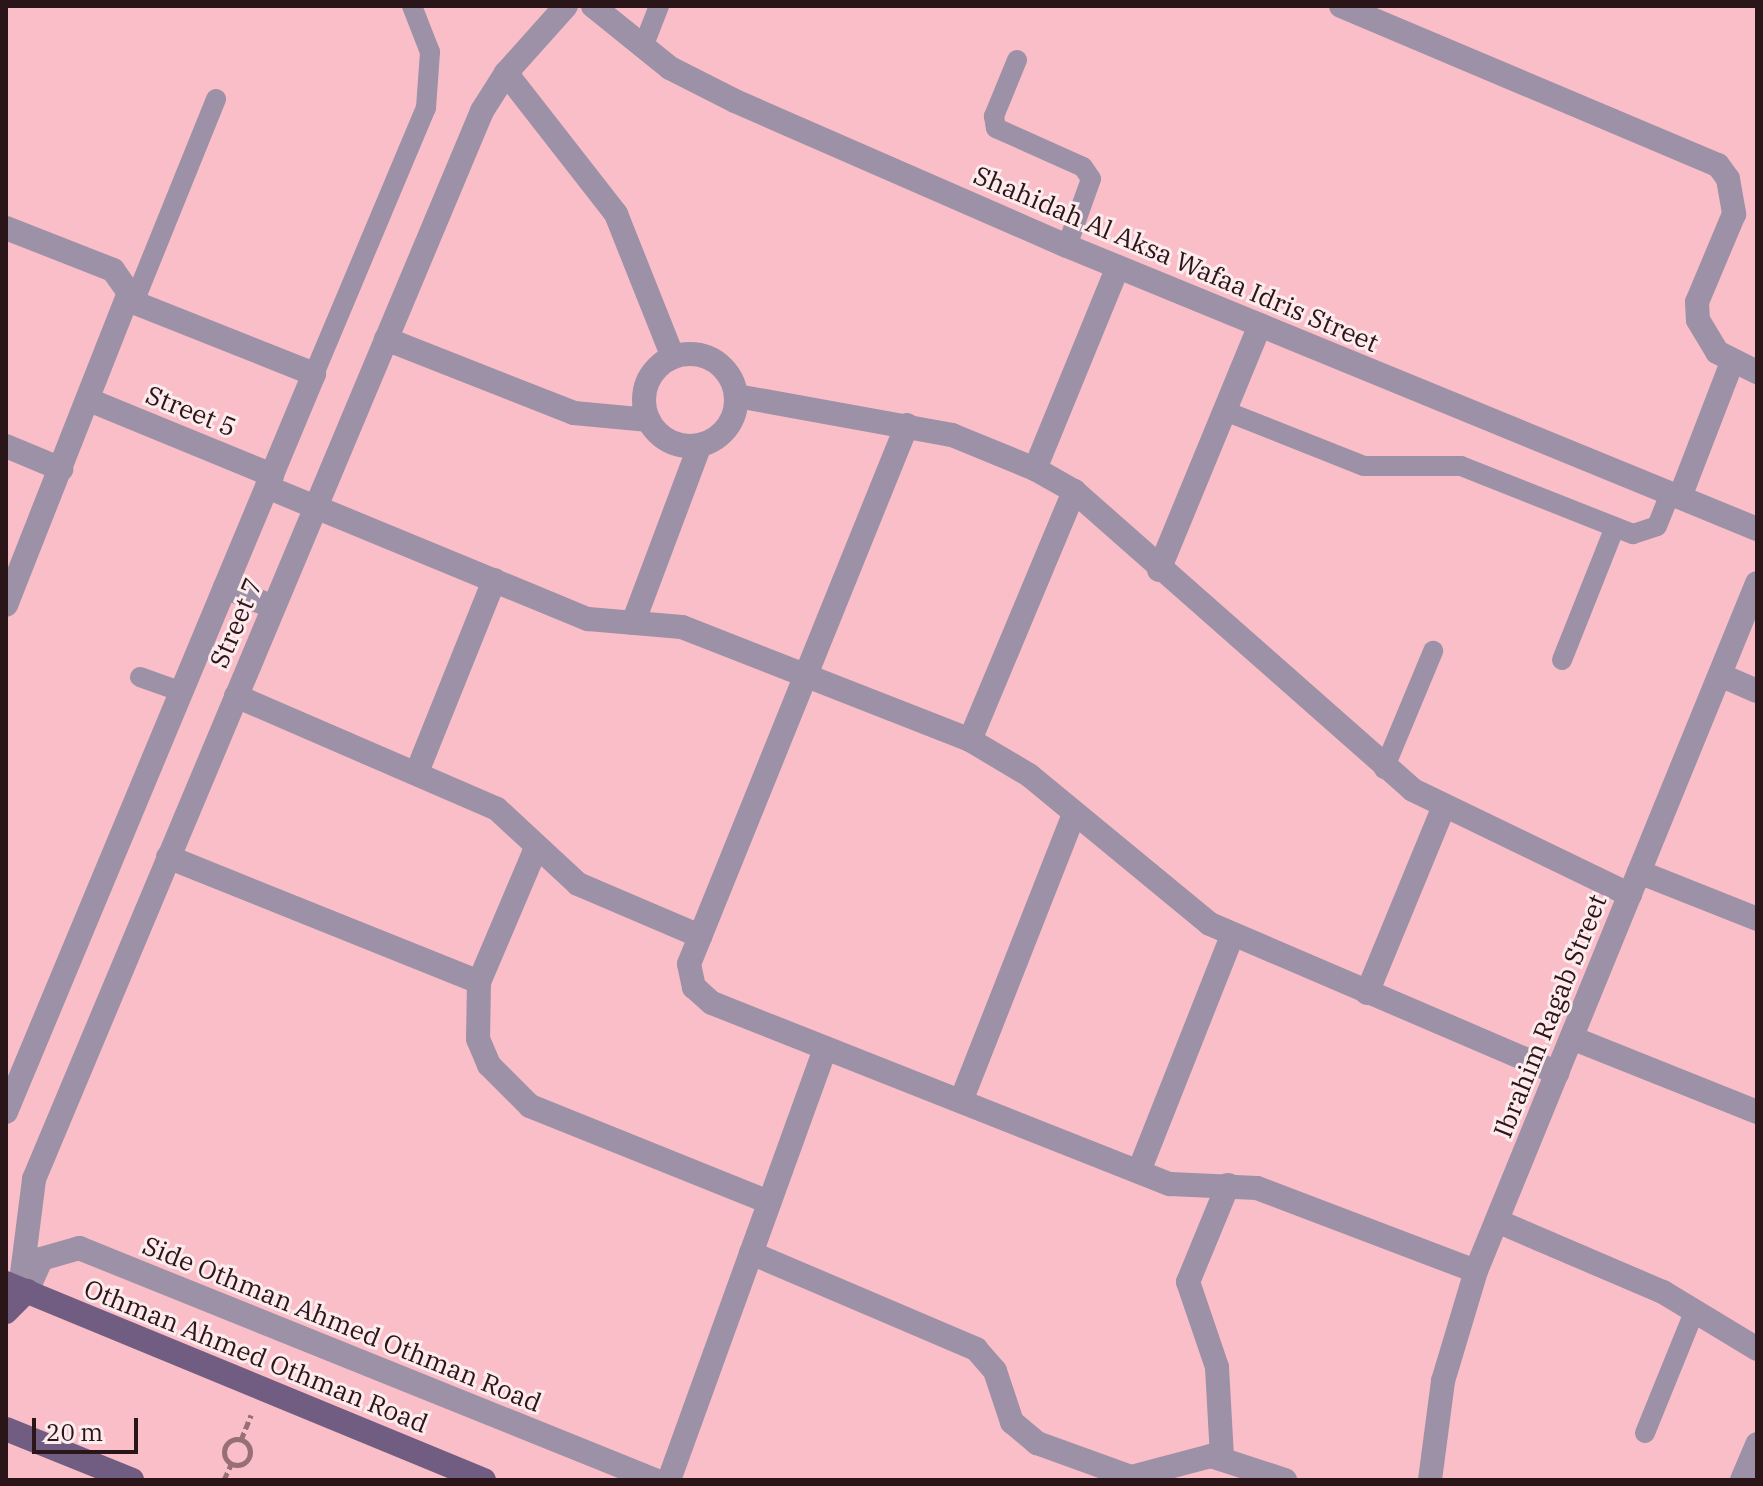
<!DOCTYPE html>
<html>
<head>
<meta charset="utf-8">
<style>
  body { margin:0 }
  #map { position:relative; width:1763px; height:1486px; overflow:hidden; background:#f9bec7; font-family:"IBM Plex Serif",serif }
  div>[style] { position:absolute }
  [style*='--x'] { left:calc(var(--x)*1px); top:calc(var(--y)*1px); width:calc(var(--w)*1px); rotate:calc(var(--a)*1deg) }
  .path>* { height:5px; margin-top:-2.5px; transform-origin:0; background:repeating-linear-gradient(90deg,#986f75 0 8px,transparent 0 12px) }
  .path>.ring { margin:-2.5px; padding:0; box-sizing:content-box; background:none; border:5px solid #986f75; border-radius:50% }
  .lane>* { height:20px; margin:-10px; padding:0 10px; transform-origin:10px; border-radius:10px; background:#9c91a6 }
  .street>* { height:24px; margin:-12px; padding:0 12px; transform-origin:12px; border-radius:12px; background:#9c91a6 }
  .street>.ring { margin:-12px; padding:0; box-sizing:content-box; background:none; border:24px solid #9c91a6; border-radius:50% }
  .primary>* { height:24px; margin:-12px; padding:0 12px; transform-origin:12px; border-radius:12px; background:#705d81 }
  span { translate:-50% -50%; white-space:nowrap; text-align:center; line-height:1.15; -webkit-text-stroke:6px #feebee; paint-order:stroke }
  .street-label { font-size:26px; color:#2a1519 }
  .frame { position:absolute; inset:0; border:8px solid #2a1519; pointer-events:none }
  .scale { position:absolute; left:32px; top:1418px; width:106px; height:36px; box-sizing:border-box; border:4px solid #2a1519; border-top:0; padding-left:10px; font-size:24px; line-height:28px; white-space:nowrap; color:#2a1519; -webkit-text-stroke:6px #feebee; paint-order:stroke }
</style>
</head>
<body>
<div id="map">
  <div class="path">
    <div class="ring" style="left:224px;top:1439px;width:21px;height:21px"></div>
    <div style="--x:241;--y:1440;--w:27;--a:-68"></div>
    <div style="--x:224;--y:1480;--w:17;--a:-66"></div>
  </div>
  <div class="lane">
    <div style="--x:643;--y:47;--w:44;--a:-68.7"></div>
    <div style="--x:1017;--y:60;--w:61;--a:112.3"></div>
    <div style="--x:994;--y:116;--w:12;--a:81"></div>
    <div style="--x:996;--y:128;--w:95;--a:24.1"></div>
    <div style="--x:1083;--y:167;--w:14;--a:56"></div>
    <div style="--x:1091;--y:179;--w:71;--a:109.7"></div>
    <div style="--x:134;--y:302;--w:219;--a:-68"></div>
    <div style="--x:314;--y:374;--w:289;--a:-67.2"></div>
    <div style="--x:426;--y:108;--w:56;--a:-85.9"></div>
    <div style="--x:430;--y:52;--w:49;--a:-111.4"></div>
    <div style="--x:1225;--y:411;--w:149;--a:21.6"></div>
    <div style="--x:1364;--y:466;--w:97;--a:0"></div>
    <div style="--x:1461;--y:466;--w:185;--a:21.6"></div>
    <div style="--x:1633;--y:534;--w:25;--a:-18"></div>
    <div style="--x:1657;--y:526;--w:35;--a:-68"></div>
    <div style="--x:1562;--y:660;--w:143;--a:-68.3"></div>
    <div style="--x:140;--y:677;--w:45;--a:19.7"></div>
    <div style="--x:1384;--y:769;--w:128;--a:-67.4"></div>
    <div style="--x:1645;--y:1433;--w:133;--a:-67.9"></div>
  </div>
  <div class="street">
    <div style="--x:593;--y:6;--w:99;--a:38.8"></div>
    <div style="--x:670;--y:68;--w:73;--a:26.9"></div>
    <div style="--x:735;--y:101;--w:362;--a:23.6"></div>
    <div style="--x:1067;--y:246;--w:746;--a:22.3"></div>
    <div style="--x:1341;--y:6;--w:409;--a:22.9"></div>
    <div style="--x:1718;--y:165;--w:17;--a:54"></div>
    <div style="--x:1728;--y:179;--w:36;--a:80"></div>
    <div style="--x:1734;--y:214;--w:95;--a:112.8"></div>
    <div style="--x:1697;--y:302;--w:18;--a:87"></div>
    <div style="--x:1698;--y:320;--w:37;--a:59"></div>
    <div style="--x:1717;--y:352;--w:45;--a:26.6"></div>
    <div style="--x:506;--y:73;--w:179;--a:52"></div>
    <div style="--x:616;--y:214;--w:154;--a:68.3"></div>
    <div style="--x:6;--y:228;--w:115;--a:21.4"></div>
    <div style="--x:113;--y:270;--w:28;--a:55"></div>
    <div style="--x:129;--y:293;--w:335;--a:111.5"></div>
    <div style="--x:386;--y:339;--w:202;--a:21.5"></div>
    <div style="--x:574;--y:413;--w:75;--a:5.3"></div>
    <div class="ring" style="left:644px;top:354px;width:68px;height:68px"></div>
    <div style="--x:737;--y:396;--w:219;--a:10.3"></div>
    <div style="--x:952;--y:435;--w:90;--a:22.3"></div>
    <div style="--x:1035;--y:469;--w:45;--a:29.4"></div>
    <div style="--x:1074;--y:491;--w:452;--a:41.4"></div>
    <div style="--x:1413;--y:790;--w:241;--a:25.8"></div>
    <div style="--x:89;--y:400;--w:198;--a:22.3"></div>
    <div style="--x:907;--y:425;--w:581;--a:112.02"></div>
    <div style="--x:689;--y:964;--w:24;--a:78"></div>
    <div style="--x:694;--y:987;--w:24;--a:42"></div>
    <div style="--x:712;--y:1003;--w:492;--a:21.6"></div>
    <div style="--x:1170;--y:1184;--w:87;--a:2.6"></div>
    <div style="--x:1257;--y:1188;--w:234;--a:20.8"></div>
    <div style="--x:6;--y:446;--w:60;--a:22.7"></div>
    <div style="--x:1035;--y:469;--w:218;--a:-67.7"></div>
    <div style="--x:267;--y:487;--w:347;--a:22.4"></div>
    <div style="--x:588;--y:619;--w:94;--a:4.9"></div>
    <div style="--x:682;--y:627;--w:309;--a:21.4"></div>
    <div style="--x:970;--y:740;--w:69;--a:30.7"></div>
    <div style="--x:1029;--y:775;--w:234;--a:39.5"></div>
    <div style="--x:1210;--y:924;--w:378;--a:23.2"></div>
    <div style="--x:1680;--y:497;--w:145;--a:-68.9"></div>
    <div style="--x:1159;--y:570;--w:265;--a:-67.6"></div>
    <div style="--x:225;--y:587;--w:52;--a:22.6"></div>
    <div style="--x:633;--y:623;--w:190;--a:-69.4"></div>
    <div style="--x:1720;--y:675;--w:40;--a:23.4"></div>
    <div style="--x:236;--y:696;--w:284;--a:23.4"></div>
    <div style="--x:497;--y:809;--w:110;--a:42.8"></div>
    <div style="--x:578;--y:884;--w:133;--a:23.1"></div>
    <div style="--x:970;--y:740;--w:270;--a:-67.3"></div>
    <div style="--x:417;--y:772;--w:207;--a:-68.1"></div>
    <div style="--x:536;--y:848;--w:146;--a:113"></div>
    <div style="--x:479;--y:982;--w:57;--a:91"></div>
    <div style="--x:478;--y:1039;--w:28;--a:67"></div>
    <div style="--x:489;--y:1065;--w:58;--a:45"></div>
    <div style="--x:530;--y:1106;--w:258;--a:21.9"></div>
    <div style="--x:168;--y:857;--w:335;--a:21.9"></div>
    <div style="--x:1639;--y:872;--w:127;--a:21.7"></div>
    <div style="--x:1367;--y:993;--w:199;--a:-67.6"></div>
    <div style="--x:1572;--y:1038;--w:199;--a:21.8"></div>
    <div style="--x:961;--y:1101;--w:308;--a:-68.5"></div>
    <div style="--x:6;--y:1112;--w:800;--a:-67.35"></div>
    <div style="--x:314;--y:374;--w:200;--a:-158.3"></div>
    <div style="--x:1139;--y:1171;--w:253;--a:-68.4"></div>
    <div style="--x:1497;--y:1221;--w:181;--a:23.2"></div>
    <div style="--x:1663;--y:1292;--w:110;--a:31.2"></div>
    <div style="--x:751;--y:1253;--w:245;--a:23.1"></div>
    <div style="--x:976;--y:1349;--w:29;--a:49"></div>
    <div style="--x:995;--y:1371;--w:54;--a:71.6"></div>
    <div style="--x:1012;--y:1422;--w:33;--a:40"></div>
    <div style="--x:1037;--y:1443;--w:100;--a:19.9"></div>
    <div style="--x:1131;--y:1477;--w:83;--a:-14.7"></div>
    <div style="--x:1211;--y:1456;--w:78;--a:18"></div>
    <div style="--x:20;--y:1289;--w:111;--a:-82.7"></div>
    <div style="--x:34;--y:1179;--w:1158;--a:-67.24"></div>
    <div style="--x:482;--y:111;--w:45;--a:-57.7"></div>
    <div style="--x:506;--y:73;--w:90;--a:-48.2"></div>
    <div style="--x:27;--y:1291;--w:35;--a:-66"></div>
    <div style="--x:41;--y:1259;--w:40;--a:-16"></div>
    <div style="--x:79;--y:1248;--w:621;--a:21.94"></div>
    <div style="--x:1222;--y:1457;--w:90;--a:-93.2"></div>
    <div style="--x:1217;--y:1367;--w:90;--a:-108.8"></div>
    <div style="--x:1188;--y:1282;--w:105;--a:-67.6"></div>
    <div style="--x:669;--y:1480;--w:459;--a:-70.1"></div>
    <div style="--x:1430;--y:1480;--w:100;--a:-82.5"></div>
    <div style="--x:1443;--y:1381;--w:115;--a:-73.3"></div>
    <div style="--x:1476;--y:1271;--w:743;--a:-67.78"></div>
    <div style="--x:1742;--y:1480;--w:39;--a:-67"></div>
  </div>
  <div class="primary">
    <div style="--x:6;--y:1283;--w:517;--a:22.4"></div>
    <div style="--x:6;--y:1312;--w:30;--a:-45"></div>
    <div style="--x:6;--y:1429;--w:136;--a:22"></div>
  </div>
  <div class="street-label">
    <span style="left:1176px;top:259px;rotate:23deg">Shahidah Al Aksa Wafaa Idris Street</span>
    <span style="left:191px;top:411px;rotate:22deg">Street 5</span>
    <span style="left:236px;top:623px;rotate:-67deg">Street 7</span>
    <span style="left:1550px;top:1016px;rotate:-68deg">Ibrahim Ragab Street</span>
    <span style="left:342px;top:1324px;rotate:22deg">Side Othman Ahmed Othman Road</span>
    <span style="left:256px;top:1356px;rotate:22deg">Othman Ahmed Othman Road</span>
  </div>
  <div class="frame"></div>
  <div class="scale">20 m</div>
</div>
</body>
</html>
